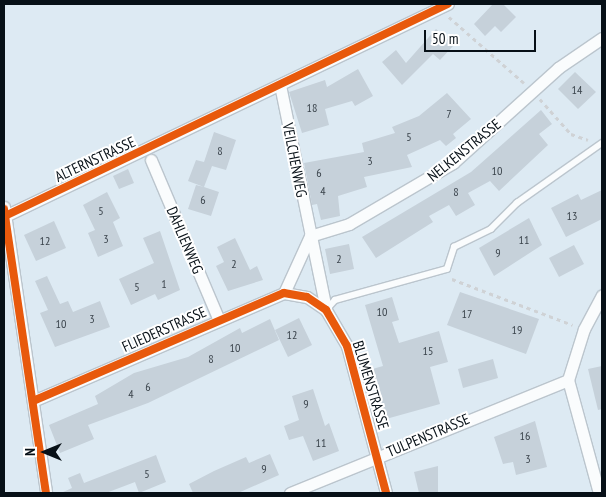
<!DOCTYPE html>
<html>
<head>
<meta charset="utf-8">
<style>
  body { margin:0 }
  #map { position:relative; width:606px; height:497px; overflow:hidden; background:#ddeaf3; font-family:"PT Sans Narrow",sans-serif }
  div>[style] { position:absolute }
  [style*='--x'] { left:calc(var(--x)*1px); top:calc(var(--y)*1px); width:calc(var(--w)*1px); rotate:calc(var(--a)*1deg) }
  .building>* { inset:0; background:#c6d1da }
  .path>* { height:2.5px; margin-top:-1.25px; transform-origin:0; background:repeating-linear-gradient(90deg,#cfd2d5 0 4px,transparent 0 8px) }
  .roads { filter:drop-shadow(1px 0 #bbc5cd) drop-shadow(-1px 0 #bbc5cd) drop-shadow(0 1px #bbc5cd) drop-shadow(0 -1px #bbc5cd) }
  .lane>* { height:5.5px; margin:-2.75px; padding:0 2.75px; transform-origin:2.75px; border-radius:2.75px; background:#fafcfd }
  .street>* { height:11px; margin:-5.5px; padding:0 5.5px; transform-origin:5.5px; border-radius:5.5px; background:#fafcfd }
  .cycleway>* { height:8px; margin:-4px; padding:0 4px; transform-origin:4px; border-radius:4px; background:#e8590c }
  span { translate:-50% -50%; white-space:nowrap; text-align:center; line-height:1.15; -webkit-text-stroke:4px #fff; paint-order:stroke }
  .number-label { font-size:12px; color:#3a434b }
  .number-label span { -webkit-text-stroke-width:0 }
  .street-label { font-size:15px; color:#071017 }
  .frame { position:absolute; inset:0; border:5px solid #071017; pointer-events:none }
  .north { position:absolute; left:20px; top:427px; width:50px; height:50px; -webkit-text-stroke:4px #fff; paint-order:stroke; rotate:270deg; font-size:14px; font-weight:700; line-height:20px; text-align:center; color:#071017 }
  .north::after { content:''; display:block; margin:auto; width:18px; height:22px; background:#071017; clip-path:polygon(50% 0,100% 100%,50% 72%,0 100%) }
  .scale { position:absolute; left:424px; top:30px; width:112px; height:22px; box-sizing:border-box; border:2px solid #071017; border-top:0; padding-left:6px; font-size:15px; line-height:18px; white-space:nowrap; color:#071017; -webkit-text-stroke:4px #fff; paint-order:stroke }
</style>
</head>
<body>
<div id="map">
  <div class="building">
    <div style="clip-path:polygon(493px 4px,503px 4px,516px 17px,501px 32px,495px 26px,485px 36px,474px 24px)"></div>
    <div style="clip-path:polygon(436px 29px,454px 45px,440px 60px,433px 54px,402px 85px,382px 62px,396px 50px,406px 63px)"></div>
    <div style="clip-path:polygon(358px 69px,373px 96px,355px 106px,352px 101px,325px 109px,329px 125px,302px 133px,289px 92px,325px 80px,327px 87px)"></div>
    <div style="clip-path:polygon(575px 72px,596px 92px,578px 109px,558px 89px)"></div>
    <div style="clip-path:polygon(447px 93px,471px 119px,453px 134px,456px 138px,446px 146px,440px 140px,407px 155px,412px 167px,364px 177px,367px 187px,338px 196px,340px 216px,321px 220px,317px 204px,312px 205px,304px 163px,364px 152px,362px 143px,395px 133px,392px 127px,419px 116px)"></div>
    <div style="clip-path:polygon(541px 110px,552px 124px,539px 134px,548px 145px,499px 191px,490px 181px,468px 193px,475px 205px,456px 216px,449px 205px,429px 216px,433px 222px,376px 258px,362px 237px,471px 172px)"></div>
    <div style="clip-path:polygon(214px 132px,236px 140px,226px 170px,212px 166px,204px 187px,219px 192px,211px 216px,188px 209px,196px 185px,204px 187px,188px 181px,196px 160px,204px 162px)"></div>
    <div style="clip-path:polygon(128px 169px,134px 183px,119px 189px,113px 176px)"></div>
    <div style="clip-path:polygon(602px 190px,602px 219px,566px 237px,551px 208px,578px 194px,581px 200px)"></div>
    <div style="clip-path:polygon(107px 192px,120px 218px,113px 222px,123px 246px,98px 257px,88px 233px,95px 230px,83px 205px)"></div>
    <div style="clip-path:polygon(529px 218px,542px 245px,494px 276px,479px 248px)"></div>
    <div style="clip-path:polygon(54px 221px,66px 248px,36px 261px,24px 235px)"></div>
    <div style="clip-path:polygon(160px 231px,180px 290px,158px 300px,155px 294px,131px 305px,119px 279px,154px 263px,143px 238px)"></div>
    <div style="clip-path:polygon(235px 238px,250px 270px,257px 266px,263px 280px,228px 291px,216px 266px,224px 262px,217px 247px)"></div>
    <div style="clip-path:polygon(349px 244px,354px 269px,330px 274px,325px 249px)"></div>
    <div style="clip-path:polygon(574px 245px,584px 264px,559px 277px,549px 258px)"></div>
    <div style="clip-path:polygon(47px 276px,60px 304px,68px 301px,73px 312px,100px 301px,110px 327px,55px 347px,40px 313px,48px 310px,35px 281px)"></div>
    <div style="clip-path:polygon(460px 292px,539px 319px,526px 354px,447px 325px)"></div>
    <div style="clip-path:polygon(392px 297px,399px 320px,392px 322px,399px 343px,439px 331px,448px 362px,430px 367px,440px 404px,386px 419px,369px 370px,383px 366px,365px 305px)"></div>
    <div style="clip-path:polygon(299px 318px,312px 345px,288px 357px,275px 330px)"></div>
    <div style="clip-path:polygon(270px 319px,279px 340px,148px 403px,88px 425px,94px 439px,60px 453px,49px 425px,98px 404px,95px 396px,134px 373px,188px 357px,240px 328px,242px 333px)"></div>
    <div style="clip-path:polygon(493px 359px,498px 378px,463px 388px,458px 369px)"></div>
    <div style="clip-path:polygon(602px 366px,602px 409px,598px 410px,588px 369px)"></div>
    <div style="clip-path:polygon(313px 389px,325px 426px,329px 423px,339px 451px,313px 461px,303px 436px,289px 440px,284px 426px,299px 420px,292px 396px)"></div>
    <div style="clip-path:polygon(535px 421px,547px 467px,516px 475px,513px 462px,503px 464px,494px 437px)"></div>
    <div style="clip-path:polygon(270px 454px,279px 475px,238px 493px,193px 493px,189px 484px,214px 471px,246px 457px,249px 463px)"></div>
    <div style="clip-path:polygon(156px 455px,166px 482px,139px 493px,135px 482px,106px 493px,61px 493px,72px 488px,68px 478px,80px 473px,84px 483px)"></div>
    <div style="clip-path:polygon(438px 466px,438px 493px,419px 493px,414px 472px)"></div>
  </div>
  <div class="path">
    <div style="--x:449;--y:17;--w:100;--a:41.3"></div>
    <div style="--x:540;--y:99;--w:47;--a:48.5"></div>
    <div style="--x:571;--y:134;--w:18;--a:19"></div>
    <div style="--x:452;--y:279;--w:129;--a:20.8"></div>
  </div>
  <div class="roads">
    <div class="lane">
      <div style="--x:326;--y:310;--w:13;--a:-48"></div>
      <div style="--x:335;--y:300;--w:116;--a:-15.5"></div>
      <div style="--x:447;--y:269;--w:23;--a:-72"></div>
      <div style="--x:454;--y:247;--w:41;--a:-25.9"></div>
      <div style="--x:491;--y:229;--w:37;--a:-45"></div>
      <div style="--x:517;--y:203;--w:104;--a:-35.2"></div>
    </div>
    <div class="street">
      <div style="--x:280;--y:85;--w:230;--a:78.4"></div>
      <div style="--x:151;--y:160;--w:174;--a:67"></div>
      <div style="--x:4;--y:207;--w:289;--a:81.6"></div>
      <div style="--x:5;--y:216;--w:491;--a:-25.6"></div>
      <div style="--x:284;--y:293;--w:63;--a:-65.5"></div>
      <div style="--x:310;--y:236;--w:41;--a:-17.1"></div>
      <div style="--x:349;--y:224;--w:121;--a:-30.4"></div>
      <div style="--x:453;--y:163;--w:142;--a:-42.1"></div>
      <div style="--x:558;--y:68;--w:53;--a:-34.3"></div>
      <div style="--x:33;--y:401;--w:273;--a:-23.3"></div>
      <div style="--x:284;--y:293;--w:23;--a:10"></div>
      <div style="--x:307;--y:297;--w:23;--a:34"></div>
      <div style="--x:326;--y:310;--w:42;--a:59.7"></div>
      <div style="--x:347;--y:346;--w:152;--a:75.1"></div>
      <div style="--x:290;--y:493;--w:300;--a:-22.1"></div>
      <div style="--x:599;--y:493;--w:117;--a:-105.3"></div>
      <div style="--x:568;--y:380;--w:53;--a:-72.6"></div>
      <div style="--x:584;--y:329;--w:38;--a:-62"></div>
    </div>
  </div>
  <div class="cycleway">
    <div style="--x:4;--y:209;--w:287;--a:81.6"></div>
    <div style="--x:5;--y:216;--w:491;--a:-25.6"></div>
    <div style="--x:33;--y:401;--w:273;--a:-23.3"></div>
    <div style="--x:284;--y:293;--w:23;--a:10"></div>
    <div style="--x:307;--y:297;--w:23;--a:34"></div>
    <div style="--x:326;--y:310;--w:42;--a:59.7"></div>
    <div style="--x:347;--y:346;--w:152;--a:75.1"></div>
  </div>
  <div class="number-label">
    <span style="left:577px;top:90px">14</span>
    <span style="left:312px;top:108px">18</span>
    <span style="left:449px;top:114px">7</span>
    <span style="left:409px;top:137px">5</span>
    <span style="left:220px;top:151px">8</span>
    <span style="left:370px;top:161px">3</span>
    <span style="left:497px;top:171px">10</span>
    <span style="left:319px;top:173px">6</span>
    <span style="left:323px;top:191px">4</span>
    <span style="left:456px;top:192px">8</span>
    <span style="left:203px;top:200px">6</span>
    <span style="left:101px;top:211px">5</span>
    <span style="left:572px;top:216px">13</span>
    <span style="left:106px;top:239px">3</span>
    <span style="left:524px;top:240px">11</span>
    <span style="left:45px;top:241px">12</span>
    <span style="left:498px;top:253px">9</span>
    <span style="left:339px;top:259px">2</span>
    <span style="left:234px;top:264px">2</span>
    <span style="left:164px;top:284px">1</span>
    <span style="left:137px;top:287px">5</span>
    <span style="left:382px;top:312px">10</span>
    <span style="left:467px;top:314px">17</span>
    <span style="left:92px;top:319px">3</span>
    <span style="left:61px;top:324px">10</span>
    <span style="left:517px;top:330px">19</span>
    <span style="left:292px;top:335px">12</span>
    <span style="left:235px;top:348px">10</span>
    <span style="left:428px;top:351px">15</span>
    <span style="left:211px;top:359px">8</span>
    <span style="left:148px;top:387px">6</span>
    <span style="left:131px;top:394px">4</span>
    <span style="left:306px;top:404px">9</span>
    <span style="left:525px;top:436px">16</span>
    <span style="left:321px;top:443px">11</span>
    <span style="left:528px;top:459px">3</span>
    <span style="left:264px;top:469px">9</span>
    <span style="left:147px;top:474px">5</span>
  </div>
  <div class="street-label">
    <span style="left:464px;top:150px;rotate:-39deg">NELKENSTRASSE</span>
    <span style="left:95px;top:159px;rotate:-25deg">ALTERNSTRASSE</span>
    <span style="left:295px;top:160px;rotate:79deg">VEILCHENWEG</span>
    <span style="left:185px;top:240px;rotate:67deg">DAHLIENWEG</span>
    <span style="left:164px;top:329px;rotate:-24deg">FLIEDERSTRASSE</span>
    <span style="left:371px;top:385px;rotate:73deg">BLUMENSTRASSE</span>
    <span style="left:428px;top:435px;rotate:-23deg">TULPENSTRASSE</span>
  </div>
  <div class="frame"></div>
  <div class="north">N</div>
  <div class="scale">50 m</div>
</div>
</body>
</html>
